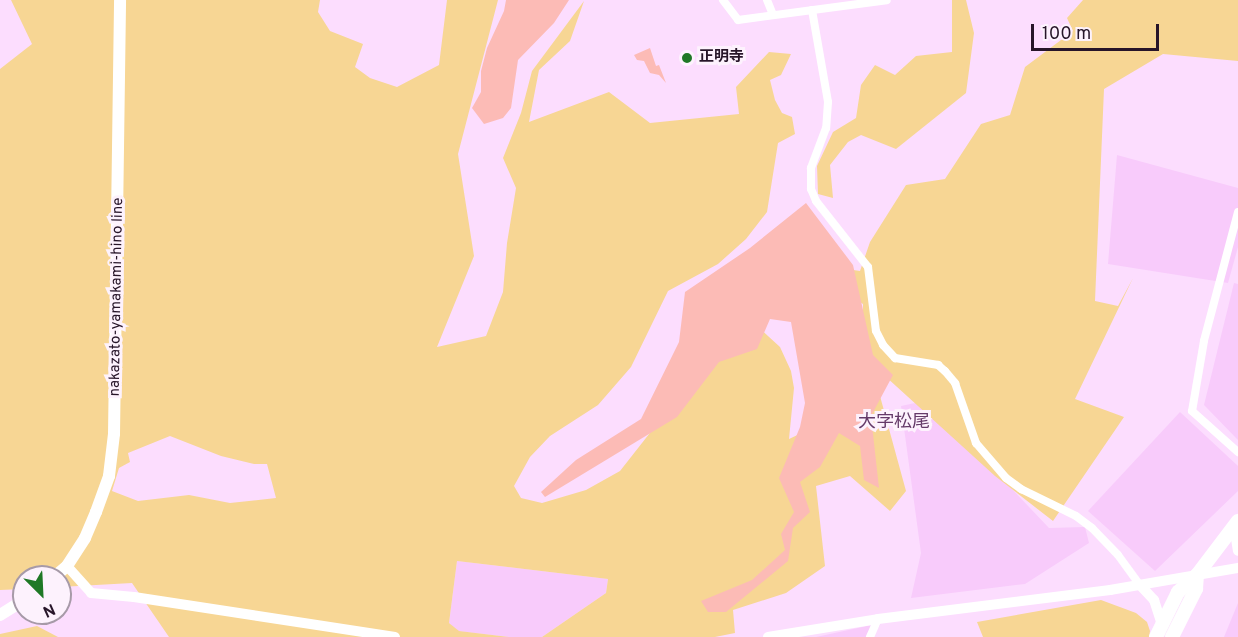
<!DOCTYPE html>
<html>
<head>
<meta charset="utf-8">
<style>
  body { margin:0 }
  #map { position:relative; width:1238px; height:637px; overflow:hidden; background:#fcddfe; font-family:Overpass,"Noto Sans JP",sans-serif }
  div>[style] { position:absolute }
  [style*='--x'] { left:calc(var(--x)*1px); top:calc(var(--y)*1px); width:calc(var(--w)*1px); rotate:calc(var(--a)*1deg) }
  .built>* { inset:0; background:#f8cbfb }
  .green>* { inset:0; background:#f7d694 }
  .water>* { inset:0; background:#fcbbb6 }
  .minor>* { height:8px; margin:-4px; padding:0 4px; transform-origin:4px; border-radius:4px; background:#fff }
  .tertiary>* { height:10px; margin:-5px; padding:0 5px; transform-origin:5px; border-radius:5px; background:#fff }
  .secondary>* { height:12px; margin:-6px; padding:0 6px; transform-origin:6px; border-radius:6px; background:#fff }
  .trunk>* { height:14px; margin:-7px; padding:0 7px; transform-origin:7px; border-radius:7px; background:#fff }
  .dots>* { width:16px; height:16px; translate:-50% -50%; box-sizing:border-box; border:3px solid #fdf2fd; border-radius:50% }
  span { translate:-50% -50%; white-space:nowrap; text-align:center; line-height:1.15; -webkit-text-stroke:6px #fdf2fd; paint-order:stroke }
  .poi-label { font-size:15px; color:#271529; font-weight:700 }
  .left { translate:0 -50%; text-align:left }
  .street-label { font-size:15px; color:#271529 }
  .quarter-label { font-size:18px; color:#653a69 }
  .north { position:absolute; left:12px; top:565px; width:60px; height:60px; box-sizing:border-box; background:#fdf2fd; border:2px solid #a79aa8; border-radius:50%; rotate:156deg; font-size:16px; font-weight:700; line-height:24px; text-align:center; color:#271529 }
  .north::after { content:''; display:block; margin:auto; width:21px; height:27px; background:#1f7826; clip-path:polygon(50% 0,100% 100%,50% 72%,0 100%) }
  .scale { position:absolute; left:1031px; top:24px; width:128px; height:27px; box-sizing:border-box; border:3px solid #271529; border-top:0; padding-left:8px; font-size:18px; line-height:21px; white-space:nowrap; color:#271529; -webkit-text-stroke:4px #fdf2fd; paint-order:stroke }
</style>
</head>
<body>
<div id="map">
  <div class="built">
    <div style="clip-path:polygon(1117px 155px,1238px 188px,1238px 247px,1228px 283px,1108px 264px)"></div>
    <div style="clip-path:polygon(1234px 283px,1238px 284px,1238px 440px,1204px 405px)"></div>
    <div style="clip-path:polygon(967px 392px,973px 448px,1049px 528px,1085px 527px,1089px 543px,1025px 584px,911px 598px,921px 553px,901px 406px)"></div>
    <div style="clip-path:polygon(1180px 412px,1238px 466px,1238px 491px,1155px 571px,1088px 511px)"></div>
    <div style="clip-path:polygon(457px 561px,608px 579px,606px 593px,542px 637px,509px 637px,458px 631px,449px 623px)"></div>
    <div style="clip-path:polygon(1238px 603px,1238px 637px,1224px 637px)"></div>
    <div style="clip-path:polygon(881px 623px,873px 637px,816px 637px)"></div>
  </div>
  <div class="green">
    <div style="clip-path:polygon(evenodd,11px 0,320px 0,318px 12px,330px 31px,363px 44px,355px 67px,370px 78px,397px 87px,439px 65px,447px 0,498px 0,458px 154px,474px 256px,437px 347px,486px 336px,503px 292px,507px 243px,516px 188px,503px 158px,521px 113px,532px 71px,584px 1px,570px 41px,539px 70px,529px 122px,609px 92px,650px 123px,739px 114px,736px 87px,769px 52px,791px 54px,781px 75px,770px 80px,775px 100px,782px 113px,792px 117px,795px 134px,778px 143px,767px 212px,746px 239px,718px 264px,668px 291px,631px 367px,598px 405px,550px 436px,530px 457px,514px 486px,521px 498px,542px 503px,586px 490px,620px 471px,697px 373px,756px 325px,780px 347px,791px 371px,794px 388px,789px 439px,880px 396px,906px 491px,890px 511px,850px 476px,816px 486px,825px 566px,786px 593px,733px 610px,735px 633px,715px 637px,542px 637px,606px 593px,608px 579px,457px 561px,449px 623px,459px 631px,509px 637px,169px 637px,132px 583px,60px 587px,60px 577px,24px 577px,24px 589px,0 590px,0 69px,32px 44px,11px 0,170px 436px,221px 456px,254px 464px,267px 464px,276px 498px,230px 503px,189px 495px,138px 501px,112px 491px,119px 468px,130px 462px,128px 453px,170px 436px)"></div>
    <div style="clip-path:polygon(952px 0,966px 0,974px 33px,966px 93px,896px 149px,861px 135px,848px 142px,830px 165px,833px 198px,818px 194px,817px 166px,833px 132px,856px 118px,861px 85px,875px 65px,895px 75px,916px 56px,952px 52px)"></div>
    <div style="clip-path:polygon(1083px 0,1238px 0,1238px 61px,1163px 54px,1104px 89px,1095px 301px,1118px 306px,1133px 278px,1075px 399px,1124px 417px,1053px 521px,995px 476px,863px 356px,863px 304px,834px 286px,832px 267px,860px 271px,870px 242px,906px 185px,945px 179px,981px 124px,1010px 115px,1025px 67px,1073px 31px,1067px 18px)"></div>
    <div style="clip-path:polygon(1101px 600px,1136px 613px,1147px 622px,1150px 631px,1149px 637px,983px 637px,977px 622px)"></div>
    <div style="clip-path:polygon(37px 626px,58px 637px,0 637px,0 634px)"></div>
  </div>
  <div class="water">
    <div style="clip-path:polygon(506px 0,569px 0,554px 23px,518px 60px,511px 108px,503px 118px,484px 124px,472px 108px,481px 92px,481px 71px,487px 48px,504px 11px)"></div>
    <div style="clip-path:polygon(650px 48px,656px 66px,659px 65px,666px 83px,659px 75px,650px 73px,644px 61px,637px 60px,634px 55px)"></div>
    <div style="clip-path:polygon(806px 203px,853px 265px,873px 355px,893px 375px,871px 416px,879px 488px,864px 480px,860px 446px,839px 433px,820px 467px,800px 482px,810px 512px,793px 528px,788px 561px,726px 612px,708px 612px,701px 601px,752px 580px,785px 550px,781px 534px,794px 512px,779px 478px,800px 427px,805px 403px,791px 322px,770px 319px,757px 349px,719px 362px,677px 417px,545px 497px,541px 492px,576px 460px,641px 419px,679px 342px,685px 292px,750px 248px)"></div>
  </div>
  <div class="minor">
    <div style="--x:723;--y:0;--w:25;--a:53"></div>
    <div style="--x:738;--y:20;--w:150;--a:-7.6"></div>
    <div style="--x:767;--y:0;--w:16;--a:68"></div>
    <div style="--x:812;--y:10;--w:93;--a:80.1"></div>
    <div style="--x:828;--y:102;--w:26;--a:94"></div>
    <div style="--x:826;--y:128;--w:43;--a:110.6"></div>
    <div style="--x:811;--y:168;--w:21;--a:90"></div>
    <div style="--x:811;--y:189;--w:13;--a:67"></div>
    <div style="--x:816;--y:201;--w:84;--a:51.8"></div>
    <div style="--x:868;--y:267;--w:64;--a:82.9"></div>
    <div style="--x:876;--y:331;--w:16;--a:63"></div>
    <div style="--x:883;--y:345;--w:18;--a:47"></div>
    <div style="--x:895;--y:358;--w:44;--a:9.2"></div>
    <div style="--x:938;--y:365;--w:9;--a:41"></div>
    <div style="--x:945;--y:371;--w:16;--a:50"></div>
    <div style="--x:955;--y:383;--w:64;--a:70.7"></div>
    <div style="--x:976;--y:443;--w:46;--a:49.4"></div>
    <div style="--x:1006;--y:478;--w:19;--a:36"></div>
    <div style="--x:1021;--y:489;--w:61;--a:26.1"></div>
    <div style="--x:1076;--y:516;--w:20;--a:37"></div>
    <div style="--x:1092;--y:528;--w:37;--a:46"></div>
    <div style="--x:1118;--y:555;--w:37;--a:54"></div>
    <div style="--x:1238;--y:212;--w:133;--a:104.8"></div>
    <div style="--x:1204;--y:341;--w:71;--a:99.7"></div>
    <div style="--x:1192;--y:411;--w:62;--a:41.7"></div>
    <div style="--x:870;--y:637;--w:20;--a:-66"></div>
  </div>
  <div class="tertiary">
    <div style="--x:1234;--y:526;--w:25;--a:81"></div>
    <div style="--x:67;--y:566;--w:36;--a:48"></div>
    <div style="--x:91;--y:593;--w:43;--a:5.3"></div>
    <div style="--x:134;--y:597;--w:264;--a:8.7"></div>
    <div style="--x:1140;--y:585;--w:21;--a:47"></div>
    <div style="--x:1154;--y:600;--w:26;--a:72"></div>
    <div style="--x:768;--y:637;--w:111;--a:-9.3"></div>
    <div style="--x:878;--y:619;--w:234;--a:-7.1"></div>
    <div style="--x:1110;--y:590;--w:130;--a:-9.8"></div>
  </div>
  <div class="secondary">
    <div style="--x:54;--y:577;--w:17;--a:-40"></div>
    <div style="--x:67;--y:566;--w:33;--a:-57"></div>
    <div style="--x:85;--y:538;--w:28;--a:-67"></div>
    <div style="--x:96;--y:512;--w:38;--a:-70"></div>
    <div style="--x:109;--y:476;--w:42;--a:-83.2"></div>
    <div style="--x:114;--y:434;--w:434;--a:-89.2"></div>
    <div style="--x:0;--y:615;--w:28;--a:-32"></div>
  </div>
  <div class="trunk">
    <div style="--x:1156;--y:637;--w:50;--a:-63.9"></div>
    <div style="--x:1178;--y:592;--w:25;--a:-42"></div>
    <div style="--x:1197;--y:575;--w:68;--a:-52.8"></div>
    <div style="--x:1172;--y:637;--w:54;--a:-63.4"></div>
    <div style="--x:1196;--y:589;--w:14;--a:-86"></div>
  </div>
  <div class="dots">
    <div style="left:687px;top:58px;background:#1f7826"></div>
  </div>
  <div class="poi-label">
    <span class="left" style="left:699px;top:58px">正明寺</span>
  </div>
  <div class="street-label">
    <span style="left:117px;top:297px;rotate:-89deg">nakazato-yamakami-hino line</span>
  </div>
  <div class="quarter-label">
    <span style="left:894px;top:423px">大字松尾</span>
  </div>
  <div class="north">N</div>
  <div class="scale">100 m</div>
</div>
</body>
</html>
